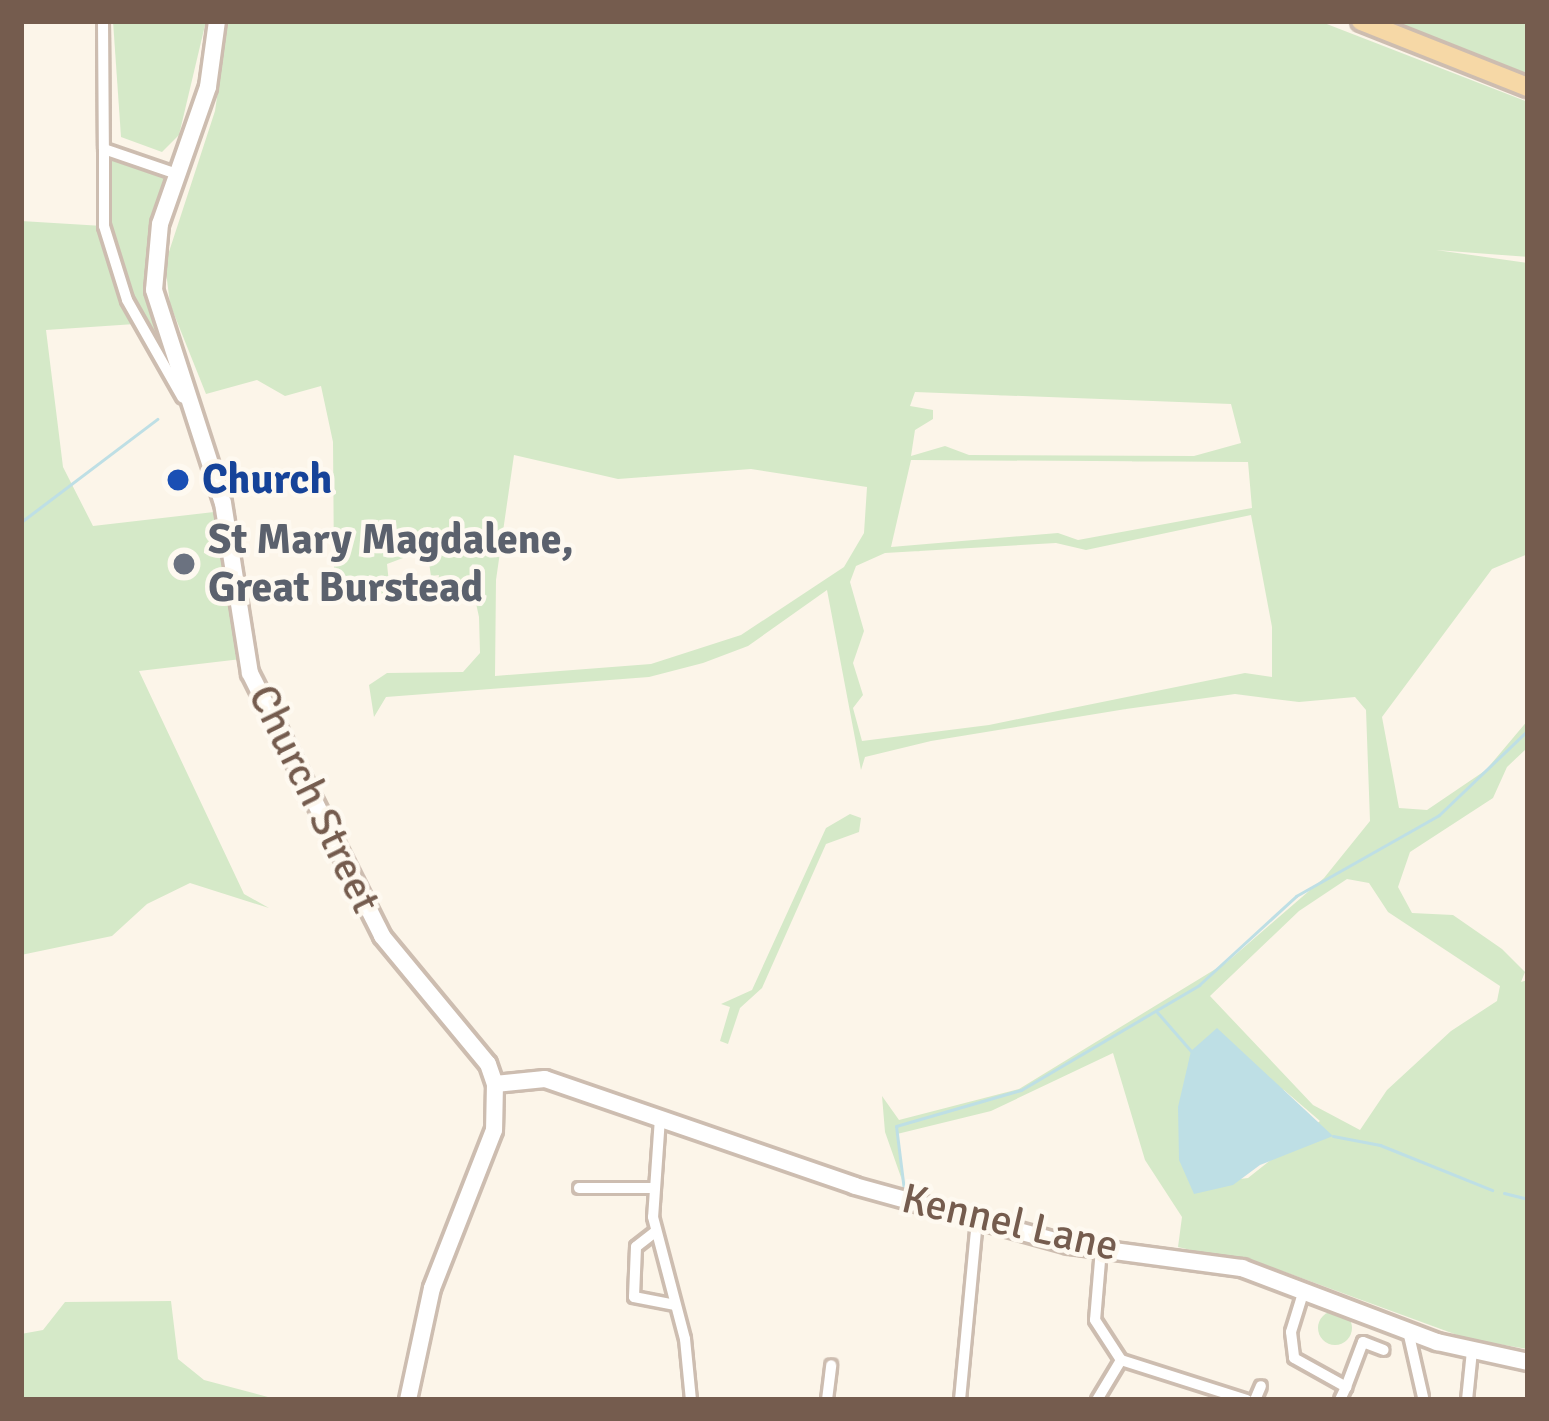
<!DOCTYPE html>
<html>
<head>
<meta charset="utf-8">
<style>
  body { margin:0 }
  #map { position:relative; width:1549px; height:1421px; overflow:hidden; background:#fcf5e9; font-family:Signika,sans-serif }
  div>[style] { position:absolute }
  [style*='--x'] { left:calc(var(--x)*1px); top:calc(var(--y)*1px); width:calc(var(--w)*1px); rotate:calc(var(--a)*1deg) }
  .green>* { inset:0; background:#d5e9c8 }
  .round { border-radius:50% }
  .water>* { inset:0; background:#bedfe5 }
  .stream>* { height:3px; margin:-1.5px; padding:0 1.5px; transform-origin:1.5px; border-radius:1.5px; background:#bedfe5 }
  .roads { filter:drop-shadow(3px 0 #cdbdb0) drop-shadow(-3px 0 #cdbdb0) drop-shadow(0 3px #cdbdb0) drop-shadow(0 -3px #cdbdb0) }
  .street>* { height:10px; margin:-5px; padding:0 5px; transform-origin:5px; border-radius:5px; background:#fff }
  .secondary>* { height:16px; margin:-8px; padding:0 8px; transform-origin:8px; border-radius:8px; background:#fff }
  .primary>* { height:18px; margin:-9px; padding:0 9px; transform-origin:9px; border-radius:9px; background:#f6d8a6 }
  .dots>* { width:33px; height:33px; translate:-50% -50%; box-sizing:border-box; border:6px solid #fef9f0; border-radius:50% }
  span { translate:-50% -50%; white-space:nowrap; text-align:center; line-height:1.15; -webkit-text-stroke:9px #fef9f0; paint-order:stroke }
  .transit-label { font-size:42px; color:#164399; font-weight:700 }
  .left { translate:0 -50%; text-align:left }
  .worship-label { font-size:42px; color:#5b616d; font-weight:700 }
  .street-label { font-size:42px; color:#755c4e }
  .frame { position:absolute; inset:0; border:24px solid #755c4e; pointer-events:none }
</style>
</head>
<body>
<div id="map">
  <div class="green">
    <div style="clip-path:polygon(113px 21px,206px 21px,179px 135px,162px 152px,121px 137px)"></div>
    <div style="clip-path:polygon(evenodd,228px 21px,1319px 21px,1528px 102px,1528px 257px,1436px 250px,1528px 263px,1528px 554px,1492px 569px,1382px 717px,1399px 808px,1427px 810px,1486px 770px,1528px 720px,1528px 747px,1507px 767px,1493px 798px,1410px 852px,1398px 887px,1412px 913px,1453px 915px,1502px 949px,1525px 972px,1521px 982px,1528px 980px,1528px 1349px,1468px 1339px,1285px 1272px,1178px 1247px,1182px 1217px,1145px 1160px,1113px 1053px,991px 1111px,897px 1134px,902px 1180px,885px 1132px,882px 1096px,899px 1120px,1019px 1089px,1227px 962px,1324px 878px,1370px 821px,1366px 710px,1355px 697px,1299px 702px,1235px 694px,1126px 709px,931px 741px,865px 757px,861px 770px,827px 590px,748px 646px,703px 663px,649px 677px,386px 697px,374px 717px,369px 685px,387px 673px,463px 672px,480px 653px,479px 617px,472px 585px,437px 588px,439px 575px,431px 576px,428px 556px,419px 552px,387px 564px,390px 593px,378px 594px,374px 576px,345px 583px,334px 570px,333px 442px,321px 386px,285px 396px,257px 380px,206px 394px,170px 304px,165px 264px,215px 111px,228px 21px,915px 392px,1231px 404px,1241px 443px,1194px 456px,969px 455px,945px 446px,911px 456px,915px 430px,933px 419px,933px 410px,910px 406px,915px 392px,228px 21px,514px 455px,618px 479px,751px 469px,867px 487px,864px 533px,844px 567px,741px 635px,651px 664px,495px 676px,496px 580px,514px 455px,228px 21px,911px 460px,1248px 462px,1252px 508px,1078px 540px,1058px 533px,891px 547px,911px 460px,228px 21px,1251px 515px,1272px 627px,1272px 677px,1245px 673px,989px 725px,862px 741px,853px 708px,863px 695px,853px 663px,864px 631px,850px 582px,856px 566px,885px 553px,1056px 543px,1086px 550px,1251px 515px,228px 21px,1347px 879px,1369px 883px,1388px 912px,1500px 986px,1497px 1001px,1451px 1031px,1387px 1090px,1360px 1130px,1313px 1105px,1210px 996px,1299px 911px,1347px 879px,228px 21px,1188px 1066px,1284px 1090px,1320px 1121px,1248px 1178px,1224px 1181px,1179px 1159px,1188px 1066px)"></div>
    <div style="clip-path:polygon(1383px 21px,1528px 21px,1528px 77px,1469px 52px)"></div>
    <div style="clip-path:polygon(104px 149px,177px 174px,154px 260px,194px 411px,135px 324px,46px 330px,63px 467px,93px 526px,214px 512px,250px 658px,139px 671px,244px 894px,269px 908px,190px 883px,147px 904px,112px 936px,21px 955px,21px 221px,103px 226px)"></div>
    <div style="clip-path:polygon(850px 814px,861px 818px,859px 832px,826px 844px,762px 988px,740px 1008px,728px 1044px,720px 1041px,730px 1007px,721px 1004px,752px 990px,826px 828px)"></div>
    <div style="clip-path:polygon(171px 1301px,178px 1359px,204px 1380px,279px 1400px,21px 1400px,21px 1334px,43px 1330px,65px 1302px)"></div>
    <div class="round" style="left:1318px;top:1311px;width:34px;height:34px"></div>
  </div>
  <div class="water">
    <div style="clip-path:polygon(1217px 1028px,1333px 1136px,1260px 1165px,1233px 1185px,1194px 1194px,1179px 1160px,1178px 1107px,1191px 1051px)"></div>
  </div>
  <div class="stream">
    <div style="--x:21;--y:522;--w:171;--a:-37.1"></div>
    <div style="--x:1157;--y:1012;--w:52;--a:48.9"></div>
    <div style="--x:1333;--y:1136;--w:48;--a:10.8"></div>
    <div style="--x:1380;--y:1145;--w:121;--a:21.9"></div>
    <div style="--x:904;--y:1190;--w:64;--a:-97.1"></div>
    <div style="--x:896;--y:1126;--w:130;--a:-16.1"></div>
    <div style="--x:1021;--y:1090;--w:207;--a:-30.5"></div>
    <div style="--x:1199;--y:985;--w:132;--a:-42.5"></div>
    <div style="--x:1296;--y:896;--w:164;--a:-29.5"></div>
    <div style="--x:1439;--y:815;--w:123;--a:-43.7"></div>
    <div style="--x:1504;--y:1193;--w:25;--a:14"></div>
  </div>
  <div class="roads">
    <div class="street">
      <div style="--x:103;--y:21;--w:128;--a:89.6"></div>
      <div style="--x:104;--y:149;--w:77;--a:18.9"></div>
      <div style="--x:104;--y:149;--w:77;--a:90"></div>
      <div style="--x:104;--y:226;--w:77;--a:72.7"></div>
      <div style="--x:127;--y:300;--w:112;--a:60.4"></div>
      <div style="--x:660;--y:1118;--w:99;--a:94"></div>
      <div style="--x:653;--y:1217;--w:126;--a:75.3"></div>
      <div style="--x:685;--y:1339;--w:61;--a:84.4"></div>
      <div style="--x:579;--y:1188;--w:73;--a:0"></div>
      <div style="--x:655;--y:1232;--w:24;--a:142"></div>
      <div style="--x:636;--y:1247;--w:50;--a:92.3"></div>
      <div style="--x:634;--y:1297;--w:42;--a:11"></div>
      <div style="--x:1101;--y:1249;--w:71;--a:94.8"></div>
      <div style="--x:1095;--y:1320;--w:48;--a:57"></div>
      <div style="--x:1121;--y:1360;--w:132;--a:17.6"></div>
      <div style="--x:1304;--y:1290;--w:44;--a:107.2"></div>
      <div style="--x:1291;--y:1332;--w:26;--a:83"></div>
      <div style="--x:1294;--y:1358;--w:60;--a:29.1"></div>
      <div style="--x:1346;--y:1387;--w:14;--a:115"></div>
      <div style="--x:1408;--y:1331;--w:68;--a:77.2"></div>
      <div style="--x:1346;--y:1387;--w:48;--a:-69.3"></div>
      <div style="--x:1363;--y:1342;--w:22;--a:21"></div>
      <div style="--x:827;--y:1400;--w:35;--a:-83"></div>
      <div style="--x:960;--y:1400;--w:181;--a:-84.6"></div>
      <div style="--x:1097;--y:1400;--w:47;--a:-59"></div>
      <div style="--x:1255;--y:1400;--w:15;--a:-67"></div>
      <div style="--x:1467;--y:1400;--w:49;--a:-84.2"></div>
    </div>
    <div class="secondary">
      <div style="--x:217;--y:21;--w:67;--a:97.8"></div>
      <div style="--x:208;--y:87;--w:145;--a:109.3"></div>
      <div style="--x:160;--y:224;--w:66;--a:95.2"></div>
      <div style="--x:154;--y:290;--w:224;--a:72.1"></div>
      <div style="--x:223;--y:503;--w:172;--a:81"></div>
      <div style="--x:250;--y:673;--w:294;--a:63.3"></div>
      <div style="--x:382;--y:936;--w:166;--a:50.4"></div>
      <div style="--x:488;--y:1064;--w:21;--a:71"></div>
      <div style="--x:495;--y:1084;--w:46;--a:91.2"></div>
      <div style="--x:494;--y:1130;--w:170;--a:111.4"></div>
      <div style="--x:432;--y:1288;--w:115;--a:102.1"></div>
      <div style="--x:495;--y:1084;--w:50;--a:-5.7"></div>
      <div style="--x:545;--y:1079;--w:328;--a:19"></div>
      <div style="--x:855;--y:1186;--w:222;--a:15.4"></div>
      <div style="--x:1069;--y:1245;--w:175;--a:7.6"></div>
      <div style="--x:1242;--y:1268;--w:209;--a:20.8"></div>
      <div style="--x:1437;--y:1342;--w:93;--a:12.4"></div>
    </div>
    <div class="primary">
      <div style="--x:1361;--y:21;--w:180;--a:21.6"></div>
    </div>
  </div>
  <div class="dots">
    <div style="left:178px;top:480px;background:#1a4fb4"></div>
    <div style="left:184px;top:564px;background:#6b7280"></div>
  </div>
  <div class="transit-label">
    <span class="left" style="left:202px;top:480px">Church</span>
  </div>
  <div class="worship-label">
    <span class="left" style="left:208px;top:564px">St Mary Magdalene,<br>Great Burstead</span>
  </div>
  <div class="street-label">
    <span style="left:314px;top:799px;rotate:64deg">Church Street</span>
    <span style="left:1010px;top:1223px;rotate:13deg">Kennel Lane</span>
  </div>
  <div class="frame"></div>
</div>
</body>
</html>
